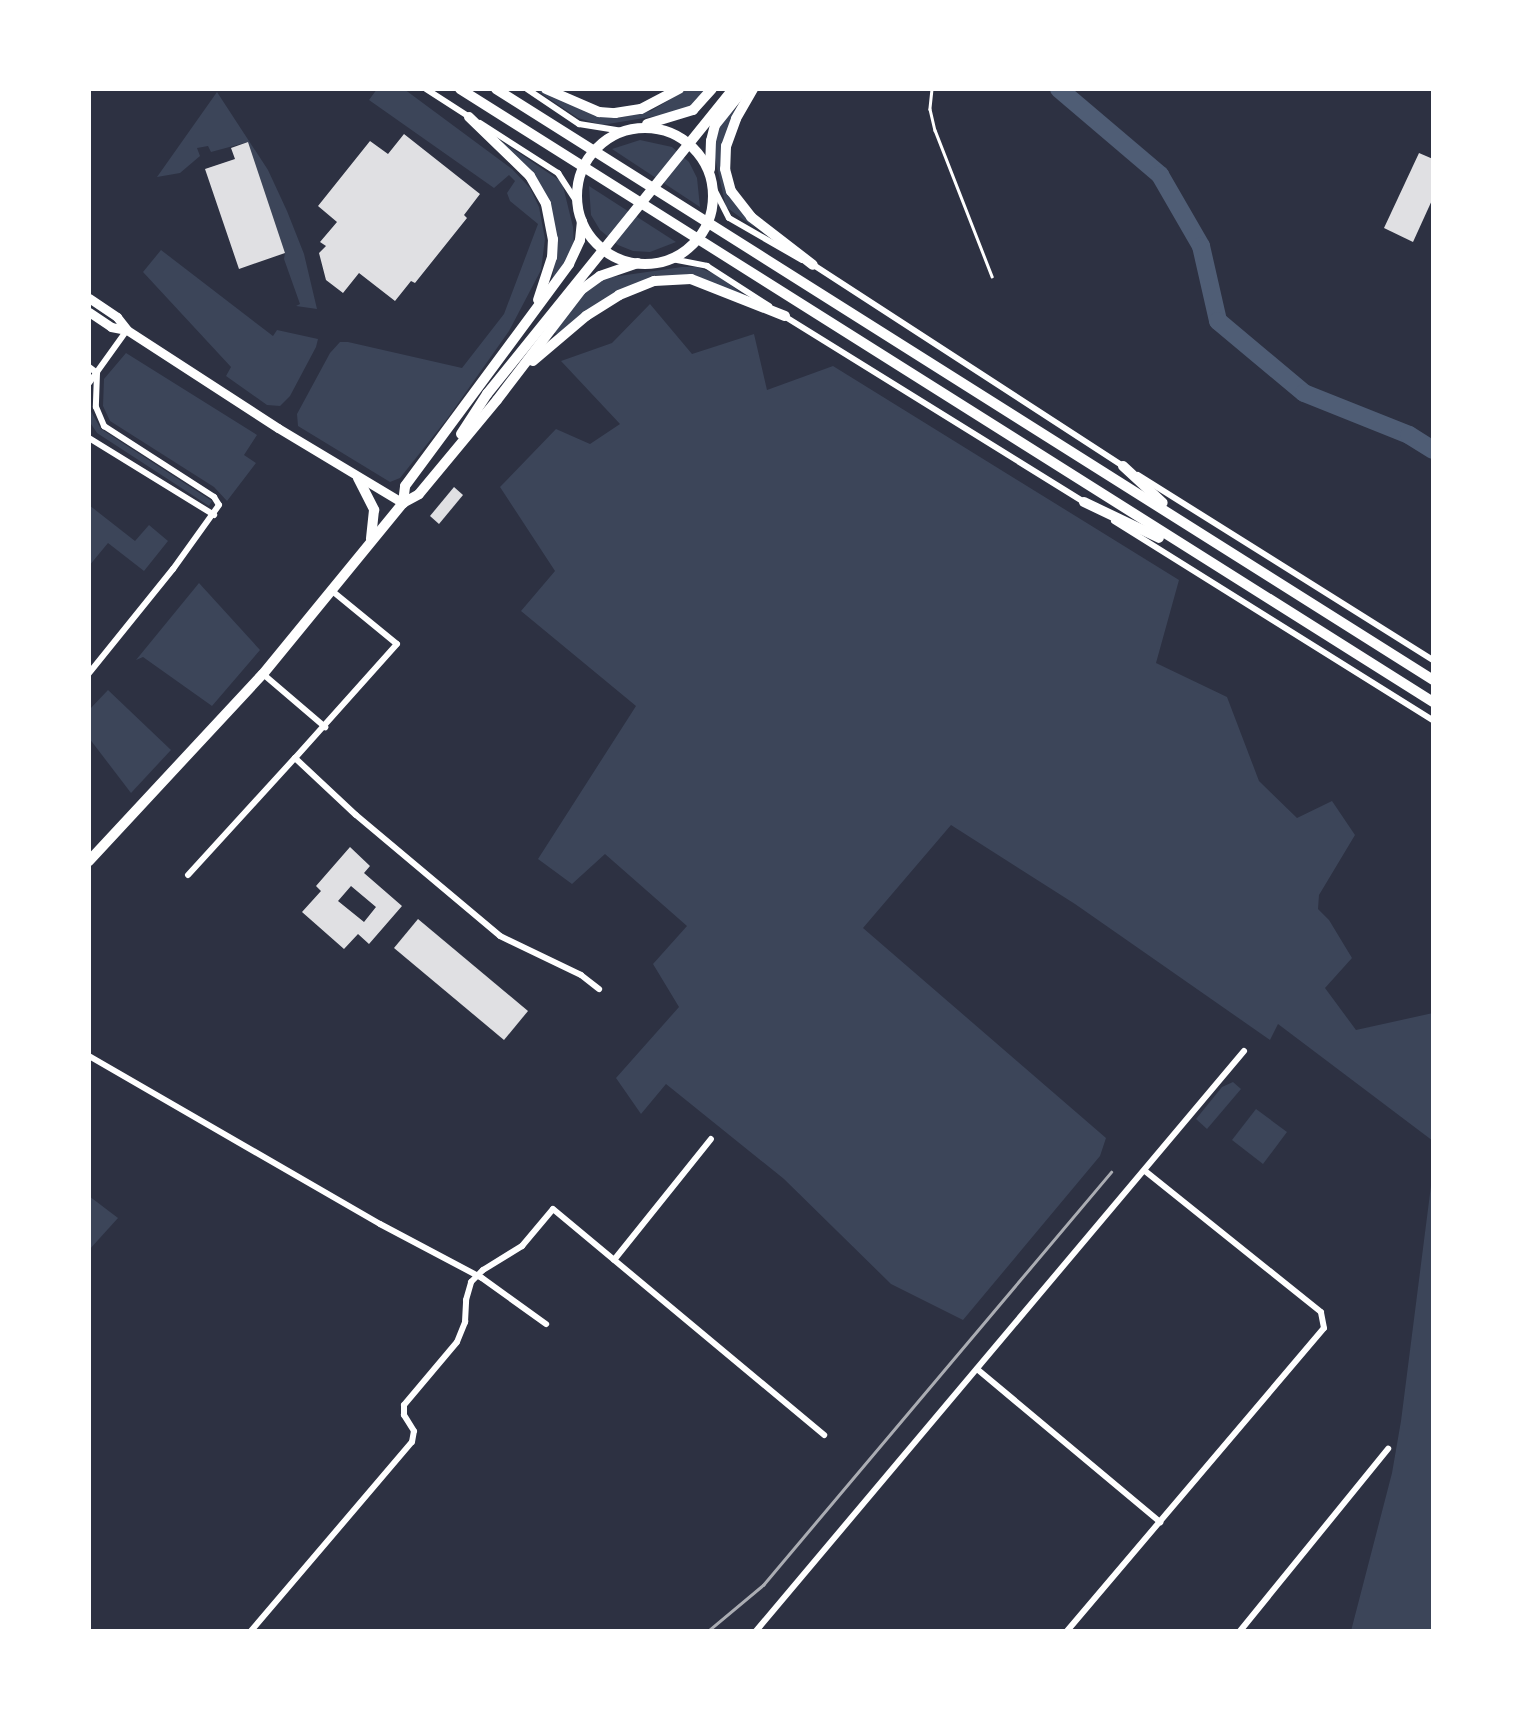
<!DOCTYPE html>
<html>
<head>
<meta charset="utf-8">
<style>
  body { margin:0 }
  #map { position:relative; width:1522px; height:1720px; overflow:hidden; background:#2d3142; font-family:"DM Sans",sans-serif }
  div>[style] { position:absolute }
  [style*='--x'] { left:calc(var(--x)*1px); top:calc(var(--y)*1px); width:calc(var(--w)*1px); rotate:calc(var(--a)*1deg) }
  .green>* { inset:0; background:#3c4559 }
  .river>* { height:18px; margin:-9px; padding:0 9px; transform-origin:9px; border-radius:9px; background:#4f5d75 }
  .building>* { inset:0; background:#e0e0e3 }
  .service>* { height:2.5px; margin:-1.25px; padding:0 1.25px; transform-origin:1.25px; border-radius:1.25px; background:#fff }
  .minor>* { height:6px; margin:-3px; padding:0 3px; transform-origin:3px; border-radius:3px; background:#fff }
  .secondary>* { height:9px; margin:-4.5px; padding:0 4.5px; transform-origin:4.5px; border-radius:4.5px; background:#fff }
  .primary>* { height:10px; margin:-5px; padding:0 5px; transform-origin:5px; border-radius:5px; background:#fff }
  .primary>.ring { margin:-5px; padding:0; box-sizing:content-box; background:none; border:10px solid #fff; border-radius:50% }
  .trunk>* { height:10px; margin:-5px; padding:0 5px; transform-origin:5px; border-radius:5px; background:#fff }
  .rail>* { height:2.5px; margin:-1.25px; padding:0 1.25px; transform-origin:1.25px; border-radius:1.25px; background:#abadb3 }
  span { translate:-50% -50%; white-space:nowrap; text-align:center; line-height:1.15; -webkit-text-stroke:7px #fff; paint-order:stroke }
  .frame { position:absolute; inset:0; border:91px solid #fff; pointer-events:none }
</style>
</head>
<body>
<div id="map">
  <div class="green">
    <div style="clip-path:polygon(377px 89px,404px 89px,512px 169px,530px 188px,539px 207px,545px 239px,541px 270px,509px 331px,447px 419px,400px 478px,390px 482px,298px 426px,297px 414px,330px 353px,340px 342px,348px 342px,462px 368px,504px 314px,538px 224px,510px 201px,507px 193px,515px 181px,509px 175px,494px 188px,369px 100px)"></div>
    <div style="clip-path:polygon(687px 89px,707px 89px,697px 101px,680px 112px,602px 125px,578px 118px,539px 92px,542px 90px,592px 114px,618px 118px,651px 111px)"></div>
    <div style="clip-path:polygon(217px 92px,268px 170px,287px 211px,304px 254px,317px 309px,296px 306px,300px 304px,284px 259px,285px 253px,248px 142px,211px 152px,208px 146px,197px 148px,200px 156px,180px 173px,157px 177px)"></div>
    <div style="clip-path:polygon(739px 105px,721px 149px,722px 175px,732px 200px,755px 228px,726px 207px,713px 149px,721px 123px)"></div>
    <div style="clip-path:polygon(640px 140px,672px 147px,689px 162px,697px 178px,700px 207px,612px 149px)"></div>
    <div style="clip-path:polygon(501px 141px,562px 182px,573px 227px,574px 245px,571px 254px,552px 280px,555px 261px,552px 210px)"></div>
    <div style="clip-path:polygon(589px 186px,676px 242px,650px 252px,633px 251px,618px 245px,600px 230px,591px 215px)"></div>
    <div style="clip-path:polygon(161px 250px,273px 336px,277px 330px,318px 339px,316px 347px,290px 396px,280px 406px,267px 405px,226px 376px,231px 367px,143px 272px)"></div>
    <div style="clip-path:polygon(682px 267px,697px 267px,715px 274px,747px 297px,695px 275px,654px 275px,609px 296px,558px 334px,554px 333px,586px 291px,605px 278px)"></div>
    <div style="clip-path:polygon(650px 304px,692px 354px,754px 334px,767px 390px,833px 366px,1179px 580px,1156px 663px,1227px 697px,1259px 781px,1297px 818px,1332px 801px,1355px 835px,1319px 895px,1318px 909px,1329px 920px,1352px 958px,1325px 988px,1356px 1030px,1433px 1013px,1433px 1141px,1278px 1024px,1270px 1040px,1075px 904px,951px 825px,863px 928px,1106px 1138px,1100px 1156px,963px 1320px,891px 1284px,784px 1179px,666px 1084px,641px 1114px,616px 1078px,679px 1007px,653px 964px,687px 926px,605px 854px,572px 884px,538px 859px,636px 706px,521px 611px,555px 571px,500px 487px,556px 429px,590px 444px,620px 424px,561px 361px,612px 343px)"></div>
    <div style="clip-path:polygon(126px 353px,257px 435px,244px 455px,256px 463px,227px 501px,214px 487px,110px 421px,103px 406px,104px 379px)"></div>
    <div style="clip-path:polygon(89px 408px,101px 429px,212px 501px,209px 506px,97px 433px,89px 421px)"></div>
    <div style="clip-path:polygon(89px 505px,135px 541px,149px 525px,168px 541px,144px 571px,108px 543px,89px 566px)"></div>
    <div style="clip-path:polygon(199px 583px,260px 650px,212px 706px,143px 657px,136px 660px)"></div>
    <div style="clip-path:polygon(108px 690px,171px 750px,131px 793px,89px 738px,89px 710px)"></div>
    <div style="clip-path:polygon(1233px 1082px,1241px 1089px,1207px 1129px,1196px 1119px,1222px 1087px)"></div>
    <div style="clip-path:polygon(1256px 1109px,1287px 1132px,1263px 1164px,1232px 1140px)"></div>
    <div style="clip-path:polygon(1433px 1170px,1433px 1631px,1351px 1631px,1392px 1473px,1401px 1421px)"></div>
    <div style="clip-path:polygon(89px 1196px,118px 1218px,89px 1250px)"></div>
  </div>
  <div class="river">
    <div style="--x:1059;--y:89;--w:133;--a:40.4"></div>
    <div style="--x:1160;--y:175;--w:82;--a:60"></div>
    <div style="--x:1201;--y:246;--w:77;--a:77.2"></div>
    <div style="--x:1218;--y:321;--w:112;--a:39.9"></div>
    <div style="--x:1304;--y:393;--w:113;--a:21.8"></div>
    <div style="--x:1409;--y:435;--w:28;--a:32"></div>
  </div>
  <div class="building">
    <div style="clip-path:polygon(404px 134px,480px 194px,464px 215px,467px 218px,415px 283px,411px 281px,395px 301px,359px 273px,343px 293px,326px 280px,319px 253px,326px 246px,320px 242px,337px 222px,318px 206px,370px 141px,388px 154px)"></div>
    <div style="clip-path:polygon(248px 142px,285px 253px,239px 269px,205px 169px,235px 159px,231px 148px)"></div>
    <div style="clip-path:polygon(1419px 153px,1433px 159px,1433px 198px,1413px 242px,1384px 228px)"></div>
    <div style="clip-path:polygon(454px 487px,463px 495px,439px 524px,430px 516px)"></div>
    <div style="clip-path:polygon(evenodd,350px 847px,370px 866px,364px 873px,402px 906px,369px 944px,358px 934px,344px 949px,302px 912px,321px 891px,316px 886px,350px 847px,351px 886px,376px 907px,364px 922px,338px 901px,351px 886px)"></div>
    <div style="clip-path:polygon(418px 919px,528px 1011px,504px 1040px,394px 948px)"></div>
  </div>
  <div class="service">
    <div style="--x:932;--y:89;--w:20;--a:96"></div>
    <div style="--x:930;--y:109;--w:22;--a:77"></div>
    <div style="--x:935;--y:130;--w:157;--a:68.7"></div>
  </div>
  <div class="minor">
    <div style="--x:426;--y:89;--w:54;--a:32.8"></div>
    <div style="--x:527;--y:89;--w:63;--a:33.9"></div>
    <div style="--x:579;--y:124;--w:44;--a:9.2"></div>
    <div style="--x:480;--y:123;--w:93;--a:32.7"></div>
    <div style="--x:558;--y:173;--w:35;--a:57"></div>
    <div style="--x:712;--y:185;--w:37;--a:63"></div>
    <div style="--x:729;--y:218;--w:84;--a:29.9"></div>
    <div style="--x:672;--y:259;--w:36;--a:11"></div>
    <div style="--x:707;--y:266;--w:74;--a:32.8"></div>
    <div style="--x:812;--y:264;--w:374;--a:33"></div>
    <div style="--x:784;--y:316;--w:357;--a:31.8"></div>
    <div style="--x:89;--y:367;--w:10;--a:37"></div>
    <div style="--x:97;--y:373;--w:34;--a:92"></div>
    <div style="--x:96;--y:407;--w:21;--a:67"></div>
    <div style="--x:104;--y:426;--w:131;--a:32.8"></div>
    <div style="--x:214;--y:497;--w:9;--a:58"></div>
    <div style="--x:219;--y:505;--w:79;--a:125.7"></div>
    <div style="--x:173;--y:569;--w:134;--a:128.9"></div>
    <div style="--x:89;--y:383;--w:65;--a:-54.4"></div>
    <div style="--x:89;--y:438;--w:147;--a:31.6"></div>
    <div style="--x:1138;--y:475;--w:348;--a:32.1"></div>
    <div style="--x:1114;--y:521;--w:376;--a:32"></div>
    <div style="--x:331;--y:590;--w:85;--a:39.3"></div>
    <div style="--x:397;--y:644;--w:153;--a:131.8"></div>
    <div style="--x:295;--y:758;--w:83;--a:43.1"></div>
    <div style="--x:356;--y:815;--w:188;--a:40"></div>
    <div style="--x:500;--y:936;--w:90;--a:25.7"></div>
    <div style="--x:581;--y:975;--w:23;--a:38"></div>
    <div style="--x:263;--y:674;--w:82;--a:40.5"></div>
    <div style="--x:188;--y:875;--w:159;--a:-47.6"></div>
    <div style="--x:89;--y:1056;--w:336;--a:30"></div>
    <div style="--x:380;--y:1224;--w:115;--a:27.9"></div>
    <div style="--x:482;--y:1278;--w:79;--a:35.7"></div>
    <div style="--x:614;--y:1260;--w:155;--a:-51.3"></div>
    <div style="--x:977;--y:1369;--w:239;--a:39.9"></div>
    <div style="--x:251;--y:1631;--w:248;--a:-49.6"></div>
    <div style="--x:412;--y:1442;--w:11;--a:-80"></div>
    <div style="--x:414;--y:1431;--w:19;--a:-122"></div>
    <div style="--x:404;--y:1415;--w:10;--a:-90"></div>
    <div style="--x:404;--y:1405;--w:82;--a:-49.9"></div>
    <div style="--x:457;--y:1342;--w:22;--a:-68"></div>
    <div style="--x:465;--y:1322;--w:22;--a:-87"></div>
    <div style="--x:466;--y:1300;--w:19;--a:-74"></div>
    <div style="--x:471;--y:1282;--w:17;--a:-45"></div>
    <div style="--x:483;--y:1270;--w:46;--a:-31.6"></div>
    <div style="--x:522;--y:1246;--w:48;--a:-50"></div>
    <div style="--x:553;--y:1209;--w:353;--a:39.8"></div>
    <div style="--x:756;--y:1631;--w:758;--a:-49.92"></div>
    <div style="--x:1067;--y:1631;--w:397;--a:-49.7"></div>
    <div style="--x:1324;--y:1328;--w:16;--a:-101"></div>
    <div style="--x:1321;--y:1312;--w:226;--a:-141.3"></div>
    <div style="--x:1240;--y:1631;--w:235;--a:-50.9"></div>
  </div>
  <div class="secondary">
    <div style="--x:89;--y:298;--w:34;--a:34"></div>
    <div style="--x:117;--y:317;--w:16;--a:52"></div>
    <div style="--x:127;--y:330;--w:180;--a:33"></div>
    <div style="--x:278;--y:428;--w:146;--a:31"></div>
    <div style="--x:89;--y:312;--w:27;--a:34"></div>
    <div style="--x:111;--y:327;--w:16;--a:11"></div>
  </div>
  <div class="primary">
    <div style="--x:546;--y:89;--w:58;--a:23.5"></div>
    <div style="--x:599;--y:112;--w:16;--a:4"></div>
    <div style="--x:615;--y:113;--w:26;--a:-9"></div>
    <div style="--x:641;--y:109;--w:43;--a:-27.8"></div>
    <div style="--x:753;--y:89;--w:34;--a:120"></div>
    <div style="--x:736;--y:119;--w:29;--a:110"></div>
    <div style="--x:726;--y:146;--w:23;--a:92"></div>
    <div style="--x:725;--y:169;--w:23;--a:75"></div>
    <div style="--x:731;--y:191;--w:33;--a:52"></div>
    <div style="--x:751;--y:217;--w:78;--a:37.7"></div>
    <div style="--x:469;--y:117;--w:85;--a:44"></div>
    <div style="--x:530;--y:176;--w:32;--a:60"></div>
    <div style="--x:546;--y:204;--w:36;--a:79"></div>
    <div style="--x:553;--y:239;--w:18;--a:93"></div>
    <div style="--x:552;--y:257;--w:45;--a:108"></div>
    <div style="--x:647;--y:124;--w:48;--a:-16.9"></div>
    <div style="--x:693;--y:110;--w:28;--a:-48"></div>
    <div class="ring" style="left:577px;top:128px;width:126px;height:126px"></div>
    <div style="--x:710;--y:169;--w:28;--a:-88"></div>
    <div style="--x:711;--y:141;--w:16;--a:-76"></div>
    <div style="--x:715;--y:125;--w:46;--a:-51.1"></div>
    <div style="--x:533;--y:361;--w:70;--a:-40.3"></div>
    <div style="--x:586;--y:316;--w:39;--a:-32"></div>
    <div style="--x:619;--y:295;--w:38;--a:-22"></div>
    <div style="--x:654;--y:281;--w:37;--a:-3"></div>
    <div style="--x:691;--y:279;--w:101;--a:21.5"></div>
    <div style="--x:461;--y:434;--w:48;--a:-57"></div>
    <div style="--x:487;--y:394;--w:392;--a:-51.1"></div>
    <div style="--x:358;--y:478;--w:36;--a:63"></div>
    <div style="--x:374;--y:510;--w:29;--a:96"></div>
    <div style="--x:403;--y:503;--w:17;--a:-83"></div>
    <div style="--x:405;--y:486;--w:276;--a:-53.5"></div>
    <div style="--x:569;--y:264;--w:26;--a:-65"></div>
    <div style="--x:580;--y:240;--w:19;--a:-84"></div>
    <div style="--x:89;--y:861;--w:255;--a:-47.1"></div>
    <div style="--x:263;--y:674;--w:221;--a:-50.7"></div>
    <div style="--x:403;--y:503;--w:18;--a:-29"></div>
    <div style="--x:419;--y:494;--w:122;--a:-50.3"></div>
    <div style="--x:497;--y:400;--w:138;--a:-52.6"></div>
    <div style="--x:581;--y:290;--w:24;--a:-36"></div>
    <div style="--x:600;--y:276;--w:40;--a:-18.9"></div>
  </div>
  <div class="trunk">
    <div style="--x:460;--y:89;--w:1150;--a:32.21"></div>
    <div style="--x:496;--y:89;--w:1108;--a:32.24"></div>
    <div style="--x:1123;--y:466;--w:54;--a:42.8"></div>
    <div style="--x:1084;--y:502;--w:83;--a:25.6"></div>
  </div>
  <div class="rail">
    <div style="--x:708;--y:1631;--w:72;--a:-39.9"></div>
    <div style="--x:763;--y:1585;--w:540;--a:-49.88"></div>
  </div>
  <div class="frame"></div>
</div>
</body>
</html>
